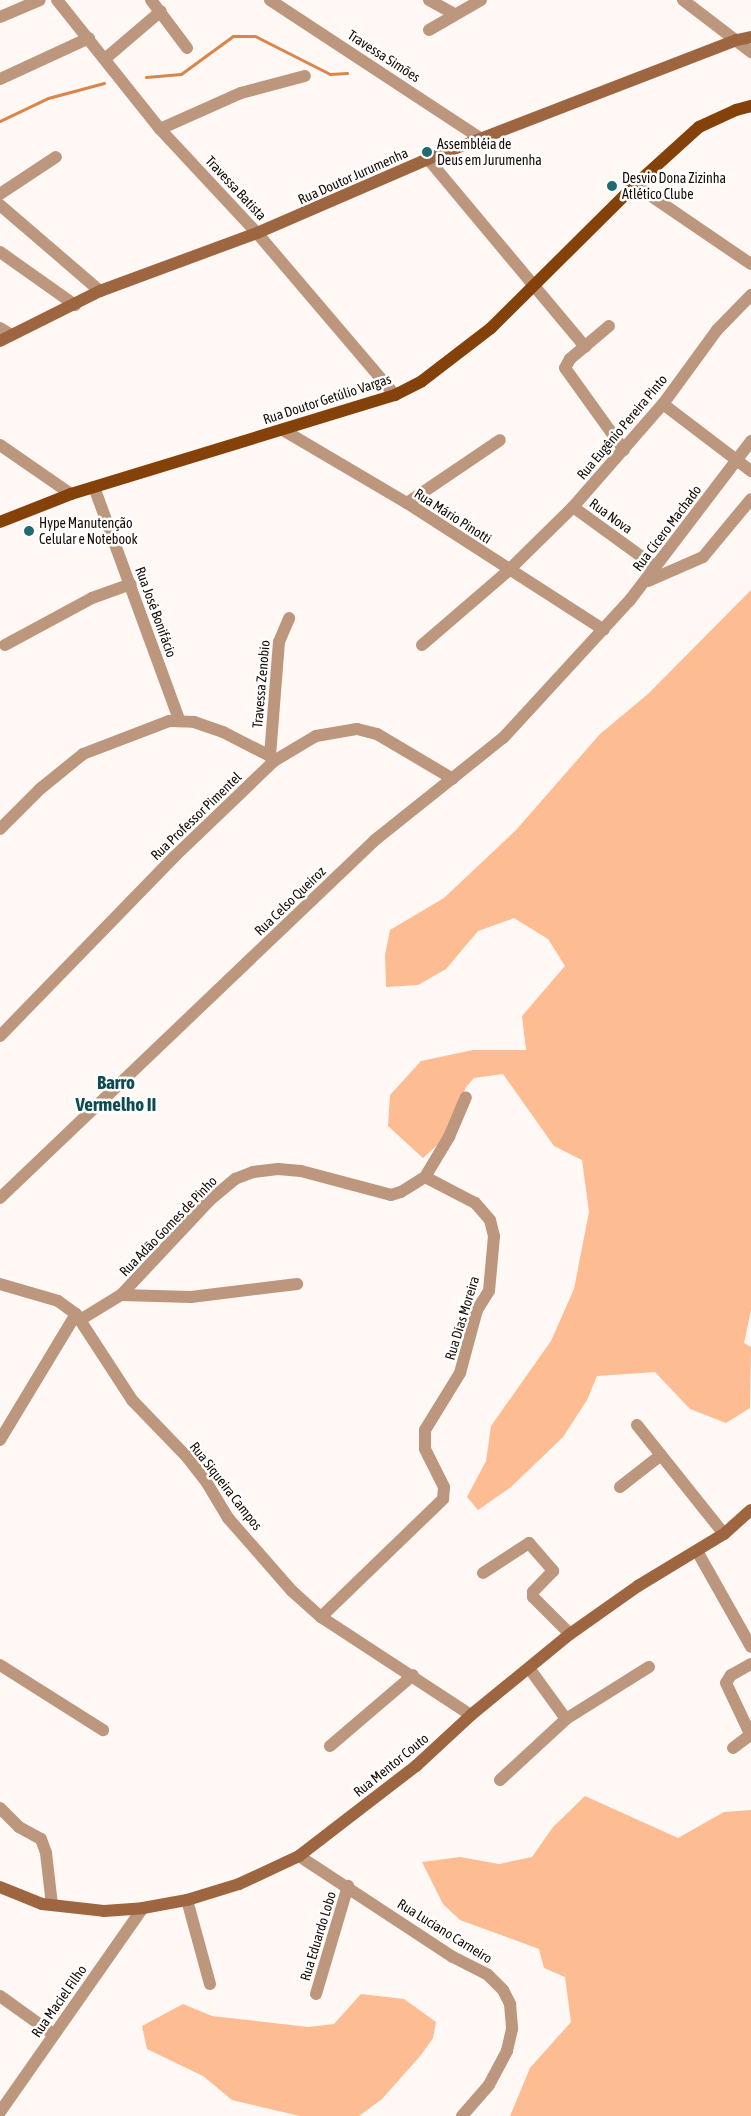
<!DOCTYPE html>
<html>
<head>
<meta charset="utf-8">
<style>
  body { margin:0 }
  #map { position:relative; width:751px; height:2116px; overflow:hidden; background:#fff8f4; font-family:"Asap Condensed",sans-serif }
  div>[style] { position:absolute }
  [style*='--x'] { left:calc(var(--x)*1px); top:calc(var(--y)*1px); width:calc(var(--w)*1px); rotate:calc(var(--a)*1deg) }
  .green>* { inset:0; background:#febc92 }
  .stream>* { height:3px; margin:-1.5px; padding:0 1.5px; transform-origin:1.5px; border-radius:1.5px; background:#da854a }
  .street>* { height:12px; margin:-6px; padding:0 6px; transform-origin:6px; border-radius:6px; background:#bd967e }
  .secondary>* { height:12px; margin:-6px; padding:0 6px; transform-origin:6px; border-radius:6px; background:#9d6641 }
  .primary>* { height:12px; margin:-6px; padding:0 6px; transform-origin:6px; border-radius:6px; background:#84420a }
  .dots>* { width:14px; height:14px; translate:-50% -50%; box-sizing:border-box; border:2px solid #fff; border-radius:50% }
  span { translate:-50% -50%; white-space:nowrap; text-align:center; line-height:1.15; -webkit-text-stroke:5px #fff; paint-order:stroke }
  .street-label { font-size:14px; color:#190e07 }
  .poi-label { font-size:14px; color:#190e07 }
  .left { translate:0 -50%; text-align:left }
  .district-label { font-size:19px; color:#0c4b50; font-weight:700 }
</style>
</head>
<body>
<div id="map">
  <div class="green">
    <div style="clip-path:polygon(751px 590px,751px 1310px,744px 1343px,751px 1347px,750px 1408px,726px 1423px,690px 1409px,655px 1372px,597px 1376px,587px 1400px,563px 1437px,511px 1487px,478px 1510px,467px 1497px,486px 1461px,491px 1426px,551px 1341px,574px 1289px,589px 1212px,582px 1160px,554px 1146px,503px 1074px,474px 1078px,466px 1087px,446px 1137px,423px 1158px,388px 1126px,390px 1095px,421px 1061px,473px 1050px,526px 1050px,522px 1016px,565px 966px,548px 939px,514px 918px,478px 931px,446px 969px,418px 985px,386px 987px,385px 955px,390px 930px,444px 898px,516px 830px,600px 734px,648px 694px)"></div>
    <div style="clip-path:polygon(585px 1796px,678px 1838px,724px 1812px,751px 1810px,751px 2116px,510px 2116px,530px 2068px,571px 2022px,565px 1977px,544px 1968px,539px 1949px,460px 1920px,443px 1904px,422px 1862px,460px 1857px,499px 1864px,532px 1857px,553px 1827px)"></div>
    <div style="clip-path:polygon(361px 1994px,404px 1999px,436px 2022px,433px 2038px,421px 2055px,382px 2099px,359px 2116px,300px 2116px,232px 2100px,203px 2076px,147px 2049px,142px 2026px,183px 2004px,212px 2016px,308px 2027px,334px 2024px)"></div>
  </div>
  <div class="stream">
    <div style="--x:146;--y:77;--w:35;--a:-5"></div>
    <div style="--x:181;--y:74;--w:64;--a:-36.2"></div>
    <div style="--x:233;--y:36;--w:22;--a:0"></div>
    <div style="--x:255;--y:36;--w:84;--a:26.9"></div>
    <div style="--x:330;--y:74;--w:17;--a:-3"></div>
    <div style="--x:0;--y:121;--w:53;--a:-25.6"></div>
    <div style="--x:48;--y:98;--w:58;--a:-15"></div>
  </div>
  <div class="street">
    <div style="--x:57;--y:0;--w:165;--a:51.4"></div>
    <div style="--x:160;--y:129;--w:142;--a:47"></div>
    <div style="--x:257;--y:233;--w:213;--a:49.6"></div>
    <div style="--x:151;--y:0;--w:60;--a:53.1"></div>
    <div style="--x:270;--y:0;--w:254;--a:33.3"></div>
    <div style="--x:429;--y:0;--w:29;--a:29"></div>
    <div style="--x:683;--y:0;--w:86;--a:37.4"></div>
    <div style="--x:0;--y:17;--w:43;--a:-23"></div>
    <div style="--x:429;--y:30;--w:60;--a:-30"></div>
    <div style="--x:106;--y:58;--w:72;--a:-40.5"></div>
    <div style="--x:0;--y:79;--w:98;--a:-24.7"></div>
    <div style="--x:160;--y:129;--w:89;--a:-24"></div>
    <div style="--x:241;--y:93;--w:66;--a:-14.9"></div>
    <div style="--x:428;--y:159;--w:245;--a:50.1"></div>
    <div style="--x:635;--y:185;--w:140;--a:34.3"></div>
    <div style="--x:0;--y:194;--w:67;--a:-33.5"></div>
    <div style="--x:0;--y:205;--w:132;--a:40.7"></div>
    <div style="--x:0;--y:252;--w:92;--a:35.2"></div>
    <div style="--x:609;--y:326;--w:51;--a:139.8"></div>
    <div style="--x:570;--y:359;--w:10;--a:119"></div>
    <div style="--x:565;--y:368;--w:101;--a:54.3"></div>
    <div style="--x:0;--y:328;--w:13;--a:32"></div>
    <div style="--x:663;--y:404;--w:111;--a:37.3"></div>
    <div style="--x:283;--y:430;--w:144;--a:30.5"></div>
    <div style="--x:407;--y:503;--w:234;--a:32.8"></div>
    <div style="--x:0;--y:445;--w:86;--a:34.6"></div>
    <div style="--x:94;--y:487;--w:247;--a:69.9"></div>
    <div style="--x:407;--y:503;--w:112;--a:-34.1"></div>
    <div style="--x:573;--y:507;--w:102;--a:35.9"></div>
    <div style="--x:648;--y:581;--w:60;--a:-23.6"></div>
    <div style="--x:703;--y:557;--w:75;--a:-50.4"></div>
    <div style="--x:5;--y:645;--w:99;--a:-28.4"></div>
    <div style="--x:92;--y:598;--w:41;--a:-19.7"></div>
    <div style="--x:422;--y:645;--w:113;--a:-40.7"></div>
    <div style="--x:508;--y:571;--w:91;--a:-44.6"></div>
    <div style="--x:573;--y:507;--w:137;--a:-48.9"></div>
    <div style="--x:663;--y:404;--w:92;--a:-53.9"></div>
    <div style="--x:717;--y:330;--w:49;--a:-45.8"></div>
    <div style="--x:270;--y:756;--w:114;--a:-85.5"></div>
    <div style="--x:279;--y:642;--w:26;--a:-67"></div>
    <div style="--x:0;--y:829;--w:57;--a:-45"></div>
    <div style="--x:40;--y:789;--w:55;--a:-39.1"></div>
    <div style="--x:83;--y:754;--w:92;--a:-21"></div>
    <div style="--x:169;--y:721;--w:25;--a:2"></div>
    <div style="--x:194;--y:722;--w:31;--a:19"></div>
    <div style="--x:223;--y:732;--w:53;--a:27.1"></div>
    <div style="--x:270;--y:756;--w:6;--a:51"></div>
    <div style="--x:0;--y:1036;--w:250;--a:-45.8"></div>
    <div style="--x:174;--y:857;--w:139;--a:-43.8"></div>
    <div style="--x:274;--y:761;--w:49;--a:-30.8"></div>
    <div style="--x:316;--y:736;--w:42;--a:-9.7"></div>
    <div style="--x:357;--y:729;--w:21;--a:14"></div>
    <div style="--x:377;--y:734;--w:88;--a:30.6"></div>
    <div style="--x:0;--y:1198;--w:518;--a:-43.67"></div>
    <div style="--x:375;--y:840;--w:164;--a:-38.6"></div>
    <div style="--x:503;--y:738;--w:188;--a:-47.4"></div>
    <div style="--x:630;--y:600;--w:200;--a:-52.7"></div>
    <div style="--x:0;--y:1284;--w:60;--a:16.3"></div>
    <div style="--x:58;--y:1301;--w:22;--a:36"></div>
    <div style="--x:76;--y:1314;--w:103;--a:56.9"></div>
    <div style="--x:132;--y:1400;--w:79;--a:46"></div>
    <div style="--x:187;--y:1457;--w:33;--a:52"></div>
    <div style="--x:207;--y:1483;--w:41;--a:59"></div>
    <div style="--x:228;--y:1518;--w:97;--a:48.8"></div>
    <div style="--x:292;--y:1591;--w:39;--a:42"></div>
    <div style="--x:321;--y:1617;--w:179;--a:33.2"></div>
    <div style="--x:121;--y:1295;--w:70;--a:1.6"></div>
    <div style="--x:191;--y:1297;--w:107;--a:-7"></div>
    <div style="--x:80;--y:1320;--w:48;--a:-31.4"></div>
    <div style="--x:121;--y:1295;--w:130;--a:-46.9"></div>
    <div style="--x:210;--y:1200;--w:33;--a:-40"></div>
    <div style="--x:235;--y:1179;--w:19;--a:-21"></div>
    <div style="--x:253;--y:1172;--w:25;--a:-7"></div>
    <div style="--x:278;--y:1169;--w:23;--a:5"></div>
    <div style="--x:301;--y:1171;--w:93;--a:14.9"></div>
    <div style="--x:391;--y:1195;--w:10;--a:-17"></div>
    <div style="--x:401;--y:1192;--w:28;--a:-32"></div>
    <div style="--x:425;--y:1177;--w:47;--a:-59"></div>
    <div style="--x:449;--y:1137;--w:43;--a:-67"></div>
    <div style="--x:637;--y:1425;--w:139;--a:51.4"></div>
    <div style="--x:0;--y:1440;--w:147;--a:-58.9"></div>
    <div style="--x:620;--y:1487;--w:52;--a:-38"></div>
    <div style="--x:697;--y:1551;--w:110;--a:60.6"></div>
    <div style="--x:483;--y:1573;--w:55;--a:-33.1"></div>
    <div style="--x:529;--y:1543;--w:37;--a:49"></div>
    <div style="--x:553;--y:1571;--w:29;--a:134"></div>
    <div style="--x:533;--y:1592;--w:5;--a:90"></div>
    <div style="--x:533;--y:1597;--w:52;--a:45"></div>
    <div style="--x:321;--y:1617;--w:170;--a:-44"></div>
    <div style="--x:443;--y:1499;--w:12;--a:-85"></div>
    <div style="--x:444;--y:1487;--w:42;--a:-116.6"></div>
    <div style="--x:425;--y:1449;--w:19;--a:-90"></div>
    <div style="--x:425;--y:1430;--w:67;--a:-58.4"></div>
    <div style="--x:460;--y:1373;--w:65;--a:-74.9"></div>
    <div style="--x:477;--y:1310;--w:22;--a:-58"></div>
    <div style="--x:489;--y:1291;--w:55;--a:-84.8"></div>
    <div style="--x:494;--y:1236;--w:16;--a:-104"></div>
    <div style="--x:490;--y:1220;--w:23;--a:-131"></div>
    <div style="--x:475;--y:1203;--w:56;--a:-152.5"></div>
    <div style="--x:751;--y:1664;--w:23;--a:151"></div>
    <div style="--x:731;--y:1675;--w:9;--a:122"></div>
    <div style="--x:726;--y:1683;--w:59;--a:64.7"></div>
    <div style="--x:0;--y:1665;--w:122;--a:32.3"></div>
    <div style="--x:529;--y:1668;--w:63;--a:54"></div>
    <div style="--x:330;--y:1746;--w:109;--a:-40.5"></div>
    <div style="--x:733;--y:1748;--w:21;--a:-37"></div>
    <div style="--x:500;--y:1780;--w:90;--a:-42.7"></div>
    <div style="--x:566;--y:1719;--w:98;--a:-32.1"></div>
    <div style="--x:0;--y:1808;--w:27;--a:45"></div>
    <div style="--x:19;--y:1827;--w:25;--a:29"></div>
    <div style="--x:41;--y:1839;--w:15;--a:70"></div>
    <div style="--x:46;--y:1853;--w:52;--a:83.4"></div>
    <div style="--x:299;--y:1856;--w:184;--a:33.3"></div>
    <div style="--x:453;--y:1957;--w:39;--a:27"></div>
    <div style="--x:488;--y:1975;--w:21;--a:45"></div>
    <div style="--x:503;--y:1990;--w:16;--a:63"></div>
    <div style="--x:510;--y:2004;--w:25;--a:85"></div>
    <div style="--x:512;--y:2029;--w:23;--a:103"></div>
    <div style="--x:507;--y:2051;--w:38;--a:118"></div>
    <div style="--x:489;--y:2085;--w:41;--a:131.1"></div>
    <div style="--x:187;--y:1900;--w:87;--a:74.7"></div>
    <div style="--x:316;--y:1994;--w:113;--a:-73.5"></div>
    <div style="--x:0;--y:1996;--w:65;--a:35.6"></div>
    <div style="--x:0;--y:2112;--w:249;--a:-55"></div>
  </div>
  <div class="secondary">
    <div style="--x:0;--y:341;--w:112;--a:-26.6"></div>
    <div style="--x:100;--y:291;--w:167;--a:-20.3"></div>
    <div style="--x:257;--y:233;--w:186;--a:-23.4"></div>
    <div style="--x:428;--y:159;--w:331;--a:-21.1"></div>
    <div style="--x:737;--y:40;--w:14;--a:-12"></div>
    <div style="--x:0;--y:1887;--w:45;--a:22"></div>
    <div style="--x:42;--y:1904;--w:62;--a:6.4"></div>
    <div style="--x:104;--y:1911;--w:39;--a:-4"></div>
    <div style="--x:143;--y:1908;--w:45;--a:-10.3"></div>
    <div style="--x:187;--y:1900;--w:54;--a:-17.1"></div>
    <div style="--x:239;--y:1884;--w:66;--a:-25"></div>
    <div style="--x:299;--y:1856;--w:148;--a:-37.6"></div>
    <div style="--x:416;--y:1766;--w:75;--a:-42.8"></div>
    <div style="--x:471;--y:1715;--w:128;--a:-39.3"></div>
    <div style="--x:570;--y:1634;--w:83;--a:-35.2"></div>
    <div style="--x:638;--y:1586;--w:100;--a:-31.2"></div>
    <div style="--x:724;--y:1534;--w:36;--a:-42"></div>
  </div>
  <div class="primary">
    <div style="--x:0;--y:522;--w:76;--a:-21.5"></div>
    <div style="--x:71;--y:494;--w:339;--a:-17"></div>
    <div style="--x:395;--y:395;--w:30;--a:-27"></div>
    <div style="--x:422;--y:381;--w:87;--a:-37.5"></div>
    <div style="--x:491;--y:328;--w:203;--a:-44.8"></div>
    <div style="--x:635;--y:185;--w:86;--a:-42.2"></div>
    <div style="--x:699;--y:127;--w:41;--a:-24.7"></div>
    <div style="--x:736;--y:110;--w:16;--a:-15"></div>
  </div>
  <div class="dots">
    <div style="left:427px;top:152px;background:#206b72"></div>
    <div style="left:612px;top:186px;background:#206b72"></div>
    <div style="left:29px;top:531px;background:#206b72"></div>
  </div>
  <div class="street-label">
    <span style="left:384px;top:56px;rotate:33deg">Travessa Simões</span>
    <span style="left:353px;top:176px;rotate:-24deg">Rua Doutor Jurumenha</span>
    <span style="left:236px;top:188px;rotate:47deg">Travessa Batista</span>
    <span style="left:327px;top:399px;rotate:-18deg">Rua Doutor Getúlio Vargas</span>
    <span style="left:622px;top:427px;rotate:-50deg">Rua Eugênio Pereira Pinto</span>
    <span style="left:453px;top:516px;rotate:33deg">Rua Mário Pinotti</span>
    <span style="left:611px;top:516px;rotate:36deg">Rua Nova</span>
    <span style="left:667px;top:528px;rotate:-53deg">Rua Cícero Machado</span>
    <span style="left:156px;top:612px;rotate:70deg">Rua José Bonifácio</span>
    <span style="left:261px;top:684px;rotate:-85deg">Travessa Zenobio</span>
    <span style="left:196px;top:816px;rotate:-44deg">Rua Professor Pimentel</span>
    <span style="left:290px;top:901px;rotate:-44deg">Rua Celso Queiroz</span>
    <span style="left:168px;top:1226px;rotate:-46deg">Rua Adão Gomes de Pinho</span>
    <span style="left:462px;top:1318px;rotate:-73deg">Rua Dias Moreira</span>
    <span style="left:226px;top:1486px;rotate:52deg">Rua Siqueira Campos</span>
    <span style="left:391px;top:1765px;rotate:-39deg">Rua Mentor Couto</span>
    <span style="left:445px;top:1931px;rotate:32deg">Rua Luciano Carneiro</span>
    <span style="left:318px;top:1936px;rotate:-73deg">Rua Eduardo Lobo</span>
    <span style="left:59px;top:2001px;rotate:-55deg">Rua Maciel Filho</span>
  </div>
  <div class="poi-label">
    <span class="left" style="left:437px;top:152px">Assembléia de<br>Deus em Jurumenha</span>
    <span class="left" style="left:622px;top:186px">Desvio Dona Zizinha<br>Atlético Clube</span>
    <span class="left" style="left:39px;top:531px">Hype Manutenção<br>Celular e Notebook</span>
  </div>
  <div class="district-label">
    <span style="left:116px;top:1094px">Barro<br>Vermelho II</span>
  </div>
</div>
</body>
</html>
